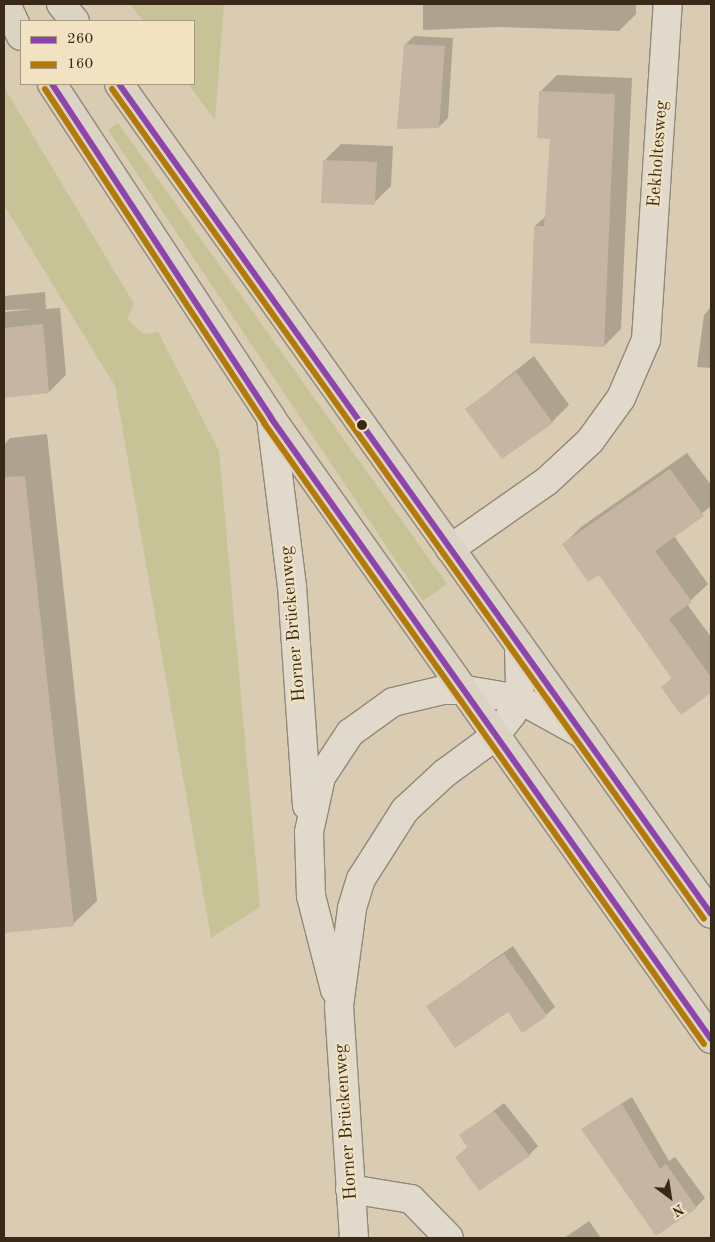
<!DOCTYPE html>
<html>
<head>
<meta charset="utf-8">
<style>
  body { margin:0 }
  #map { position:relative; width:715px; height:1242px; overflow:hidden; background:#d9ccb2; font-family:"Old Standard TT",serif }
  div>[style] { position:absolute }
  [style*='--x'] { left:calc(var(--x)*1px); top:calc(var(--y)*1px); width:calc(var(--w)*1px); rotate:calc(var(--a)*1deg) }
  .green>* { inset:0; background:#c8c397 }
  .shadow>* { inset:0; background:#0003 }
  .building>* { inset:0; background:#c6b5a3 }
  .roads { filter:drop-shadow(1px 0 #928878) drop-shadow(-1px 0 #928878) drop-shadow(0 1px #928878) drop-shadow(0 -1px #928878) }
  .minor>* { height:28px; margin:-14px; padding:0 14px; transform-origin:14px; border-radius:14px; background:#e1dacc }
  .major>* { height:28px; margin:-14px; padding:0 14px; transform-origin:14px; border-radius:14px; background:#dbd4c5 }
  .bus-1>* { height:6px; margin:-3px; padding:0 3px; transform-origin:3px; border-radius:3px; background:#8e44ad }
  .bus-2>* { height:6px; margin:-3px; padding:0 3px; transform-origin:3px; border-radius:3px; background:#b47a08 }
  .dots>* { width:14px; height:14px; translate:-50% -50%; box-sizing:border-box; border:2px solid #f1e2c2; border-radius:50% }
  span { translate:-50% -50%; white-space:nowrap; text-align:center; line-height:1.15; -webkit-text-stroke:4px #f1e2c2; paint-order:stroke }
  .street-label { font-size:18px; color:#392918 }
  .frame { position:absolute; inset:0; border:5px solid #392918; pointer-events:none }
  .legend { position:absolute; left:20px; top:20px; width:175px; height:65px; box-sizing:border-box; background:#f1e2c2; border:1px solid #a7987e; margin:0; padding:6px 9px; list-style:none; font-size:15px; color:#392918 }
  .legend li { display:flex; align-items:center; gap:10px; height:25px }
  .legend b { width:25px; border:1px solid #a7987e }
  .north { position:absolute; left:645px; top:1172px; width:50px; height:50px; -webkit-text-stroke:4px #f1e2c2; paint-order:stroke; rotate:149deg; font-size:14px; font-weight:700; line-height:20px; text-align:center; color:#392918 }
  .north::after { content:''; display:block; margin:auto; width:18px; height:22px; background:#392918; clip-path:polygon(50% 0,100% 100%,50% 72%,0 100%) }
</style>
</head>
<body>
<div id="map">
  <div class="green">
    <div style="clip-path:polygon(130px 4px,224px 4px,215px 120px,188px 84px,194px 84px,194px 21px,143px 21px)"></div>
    <div style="clip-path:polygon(4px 87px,134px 304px,127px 319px,144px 334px,158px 332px,219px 451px,260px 907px,211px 938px,115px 386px,4px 205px)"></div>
    <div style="clip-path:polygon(118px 123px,447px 584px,423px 601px,108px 130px)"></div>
  </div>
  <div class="shadow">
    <div style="clip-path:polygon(423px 4px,636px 4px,636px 14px,619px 31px,497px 27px,423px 30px)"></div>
    <div style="clip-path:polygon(414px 36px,453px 38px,448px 118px,439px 127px,405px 45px)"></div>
    <div style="clip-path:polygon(557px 75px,632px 78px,621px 329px,604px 346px,535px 226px,546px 216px,551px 137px,540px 92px)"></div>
    <div style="clip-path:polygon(341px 144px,393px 146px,391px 186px,374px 203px,324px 161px)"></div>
    <div style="clip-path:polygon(45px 292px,46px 309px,60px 308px,66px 375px,49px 392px,4px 397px,4px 312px,34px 309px,4px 310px,4px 296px)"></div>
    <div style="clip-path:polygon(711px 307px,711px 368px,697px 367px,704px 315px)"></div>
    <div style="clip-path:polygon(534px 356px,569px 405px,552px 422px,467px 409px)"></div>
    <div style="clip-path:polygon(47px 434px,97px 901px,73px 924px,4px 932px,4px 445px,10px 438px)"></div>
    <div style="clip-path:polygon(687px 453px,711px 485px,711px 506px,674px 536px,708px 584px,687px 604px,711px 637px,711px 691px,681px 713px,663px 687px,673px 677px,599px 573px,564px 544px,581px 527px)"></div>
    <div style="clip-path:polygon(513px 946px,555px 1007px,546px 1015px,428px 1006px)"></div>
    <div style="clip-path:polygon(632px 1097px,669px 1161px,675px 1157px,705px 1198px,696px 1207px,582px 1129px)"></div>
    <div style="clip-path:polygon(504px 1103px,538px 1146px,529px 1155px,457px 1157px,468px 1147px,461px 1136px)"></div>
    <div style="clip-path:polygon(589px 1221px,601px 1238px,564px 1238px)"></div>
  </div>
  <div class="building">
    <div style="clip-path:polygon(404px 44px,445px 46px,439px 128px,397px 129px)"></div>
    <div style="clip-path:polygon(539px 91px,615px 94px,604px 347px,530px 343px,534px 226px,544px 226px,550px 139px,537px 138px)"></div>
    <div style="clip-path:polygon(323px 160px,377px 162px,375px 205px,321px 203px)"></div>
    <div style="clip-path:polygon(43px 324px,49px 393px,4px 398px,4px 328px)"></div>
    <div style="clip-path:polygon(516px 372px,553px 423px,502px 459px,465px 409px)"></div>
    <div style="clip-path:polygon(670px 469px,704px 516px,655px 551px,692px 602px,669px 619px,711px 677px,711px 693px,681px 715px,661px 687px,672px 679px,599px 575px,588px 582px,562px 544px)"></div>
    <div style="clip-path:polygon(25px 476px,74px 926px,4px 933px,4px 477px)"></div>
    <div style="clip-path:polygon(504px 954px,547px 1016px,522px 1033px,508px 1012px,455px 1048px,426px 1006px)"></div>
    <div style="clip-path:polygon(622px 1104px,660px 1169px,666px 1164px,697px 1208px,656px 1236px,581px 1129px)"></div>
    <div style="clip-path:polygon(494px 1111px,530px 1156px,479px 1191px,455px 1157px,468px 1148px,459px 1135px)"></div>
  </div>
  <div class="roads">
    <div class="minor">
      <div style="--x:271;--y:418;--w:169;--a:82.9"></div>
      <div style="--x:292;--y:586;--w:220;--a:86.1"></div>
      <div style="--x:450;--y:549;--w:118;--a:-35"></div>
      <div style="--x:547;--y:481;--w:59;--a:-42.9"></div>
      <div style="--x:590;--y:441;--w:53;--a:-54.2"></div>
      <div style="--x:621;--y:398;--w:63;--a:-66.7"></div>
      <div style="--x:646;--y:340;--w:337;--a:-86.3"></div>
      <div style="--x:335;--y:990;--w:97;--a:-104.3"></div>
      <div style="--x:311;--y:896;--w:64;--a:-91.8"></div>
      <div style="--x:309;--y:832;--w:56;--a:-77.7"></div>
      <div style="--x:321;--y:777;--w:53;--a:-56.6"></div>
      <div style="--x:350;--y:733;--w:53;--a:-35.8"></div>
      <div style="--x:393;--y:702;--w:51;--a:-13.5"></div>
      <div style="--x:443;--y:690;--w:23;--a:0"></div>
      <div style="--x:466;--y:690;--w:54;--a:9.6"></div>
      <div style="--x:519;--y:699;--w:74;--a:29"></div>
      <div style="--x:350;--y:1189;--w:62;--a:9.3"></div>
      <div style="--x:411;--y:1199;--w:54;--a:45.7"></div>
      <div style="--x:354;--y:1238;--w:232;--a:-93.7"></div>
      <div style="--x:339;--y:1006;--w:99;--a:-82.4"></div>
      <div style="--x:352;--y:908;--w:30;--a:-73"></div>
      <div style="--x:361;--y:879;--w:82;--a:-57.5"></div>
      <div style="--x:405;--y:810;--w:54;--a:-42.8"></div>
      <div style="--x:445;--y:773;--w:61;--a:-36.3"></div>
      <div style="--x:494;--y:737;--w:29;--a:-52"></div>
      <div style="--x:512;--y:714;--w:30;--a:-75"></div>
      <div style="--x:520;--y:685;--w:40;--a:-91.4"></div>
    </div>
    <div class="major">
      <div style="--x:6;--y:4;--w:35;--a:65"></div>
      <div style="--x:61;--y:4;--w:22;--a:51"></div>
      <div style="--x:52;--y:84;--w:399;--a:56.7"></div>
      <div style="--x:271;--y:418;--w:761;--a:54.68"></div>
      <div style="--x:119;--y:84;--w:1019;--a:54.5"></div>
    </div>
  </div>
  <div class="bus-1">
    <div style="--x:52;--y:84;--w:399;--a:56.7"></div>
    <div style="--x:271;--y:418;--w:761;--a:54.68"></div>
    <div style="--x:119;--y:84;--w:1019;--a:54.5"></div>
  </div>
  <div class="bus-2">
    <div style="--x:45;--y:89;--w:399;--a:56.7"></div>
    <div style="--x:264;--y:423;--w:761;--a:54.68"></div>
    <div style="--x:112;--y:89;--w:1019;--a:54.5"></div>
  </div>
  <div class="dots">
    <div style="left:362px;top:425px;background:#392918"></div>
  </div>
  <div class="street-label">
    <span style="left:658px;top:154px;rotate:-86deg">Eekholtesweg</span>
    <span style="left:293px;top:624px;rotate:-95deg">Horner Brückenweg</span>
    <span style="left:346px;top:1122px;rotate:-94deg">Horner Brückenweg</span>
  </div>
  <div class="frame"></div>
  <ul class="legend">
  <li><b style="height:6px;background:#8e44ad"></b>260</li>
  <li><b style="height:6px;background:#b47a08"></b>160</li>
  </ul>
  <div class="north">N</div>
</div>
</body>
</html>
